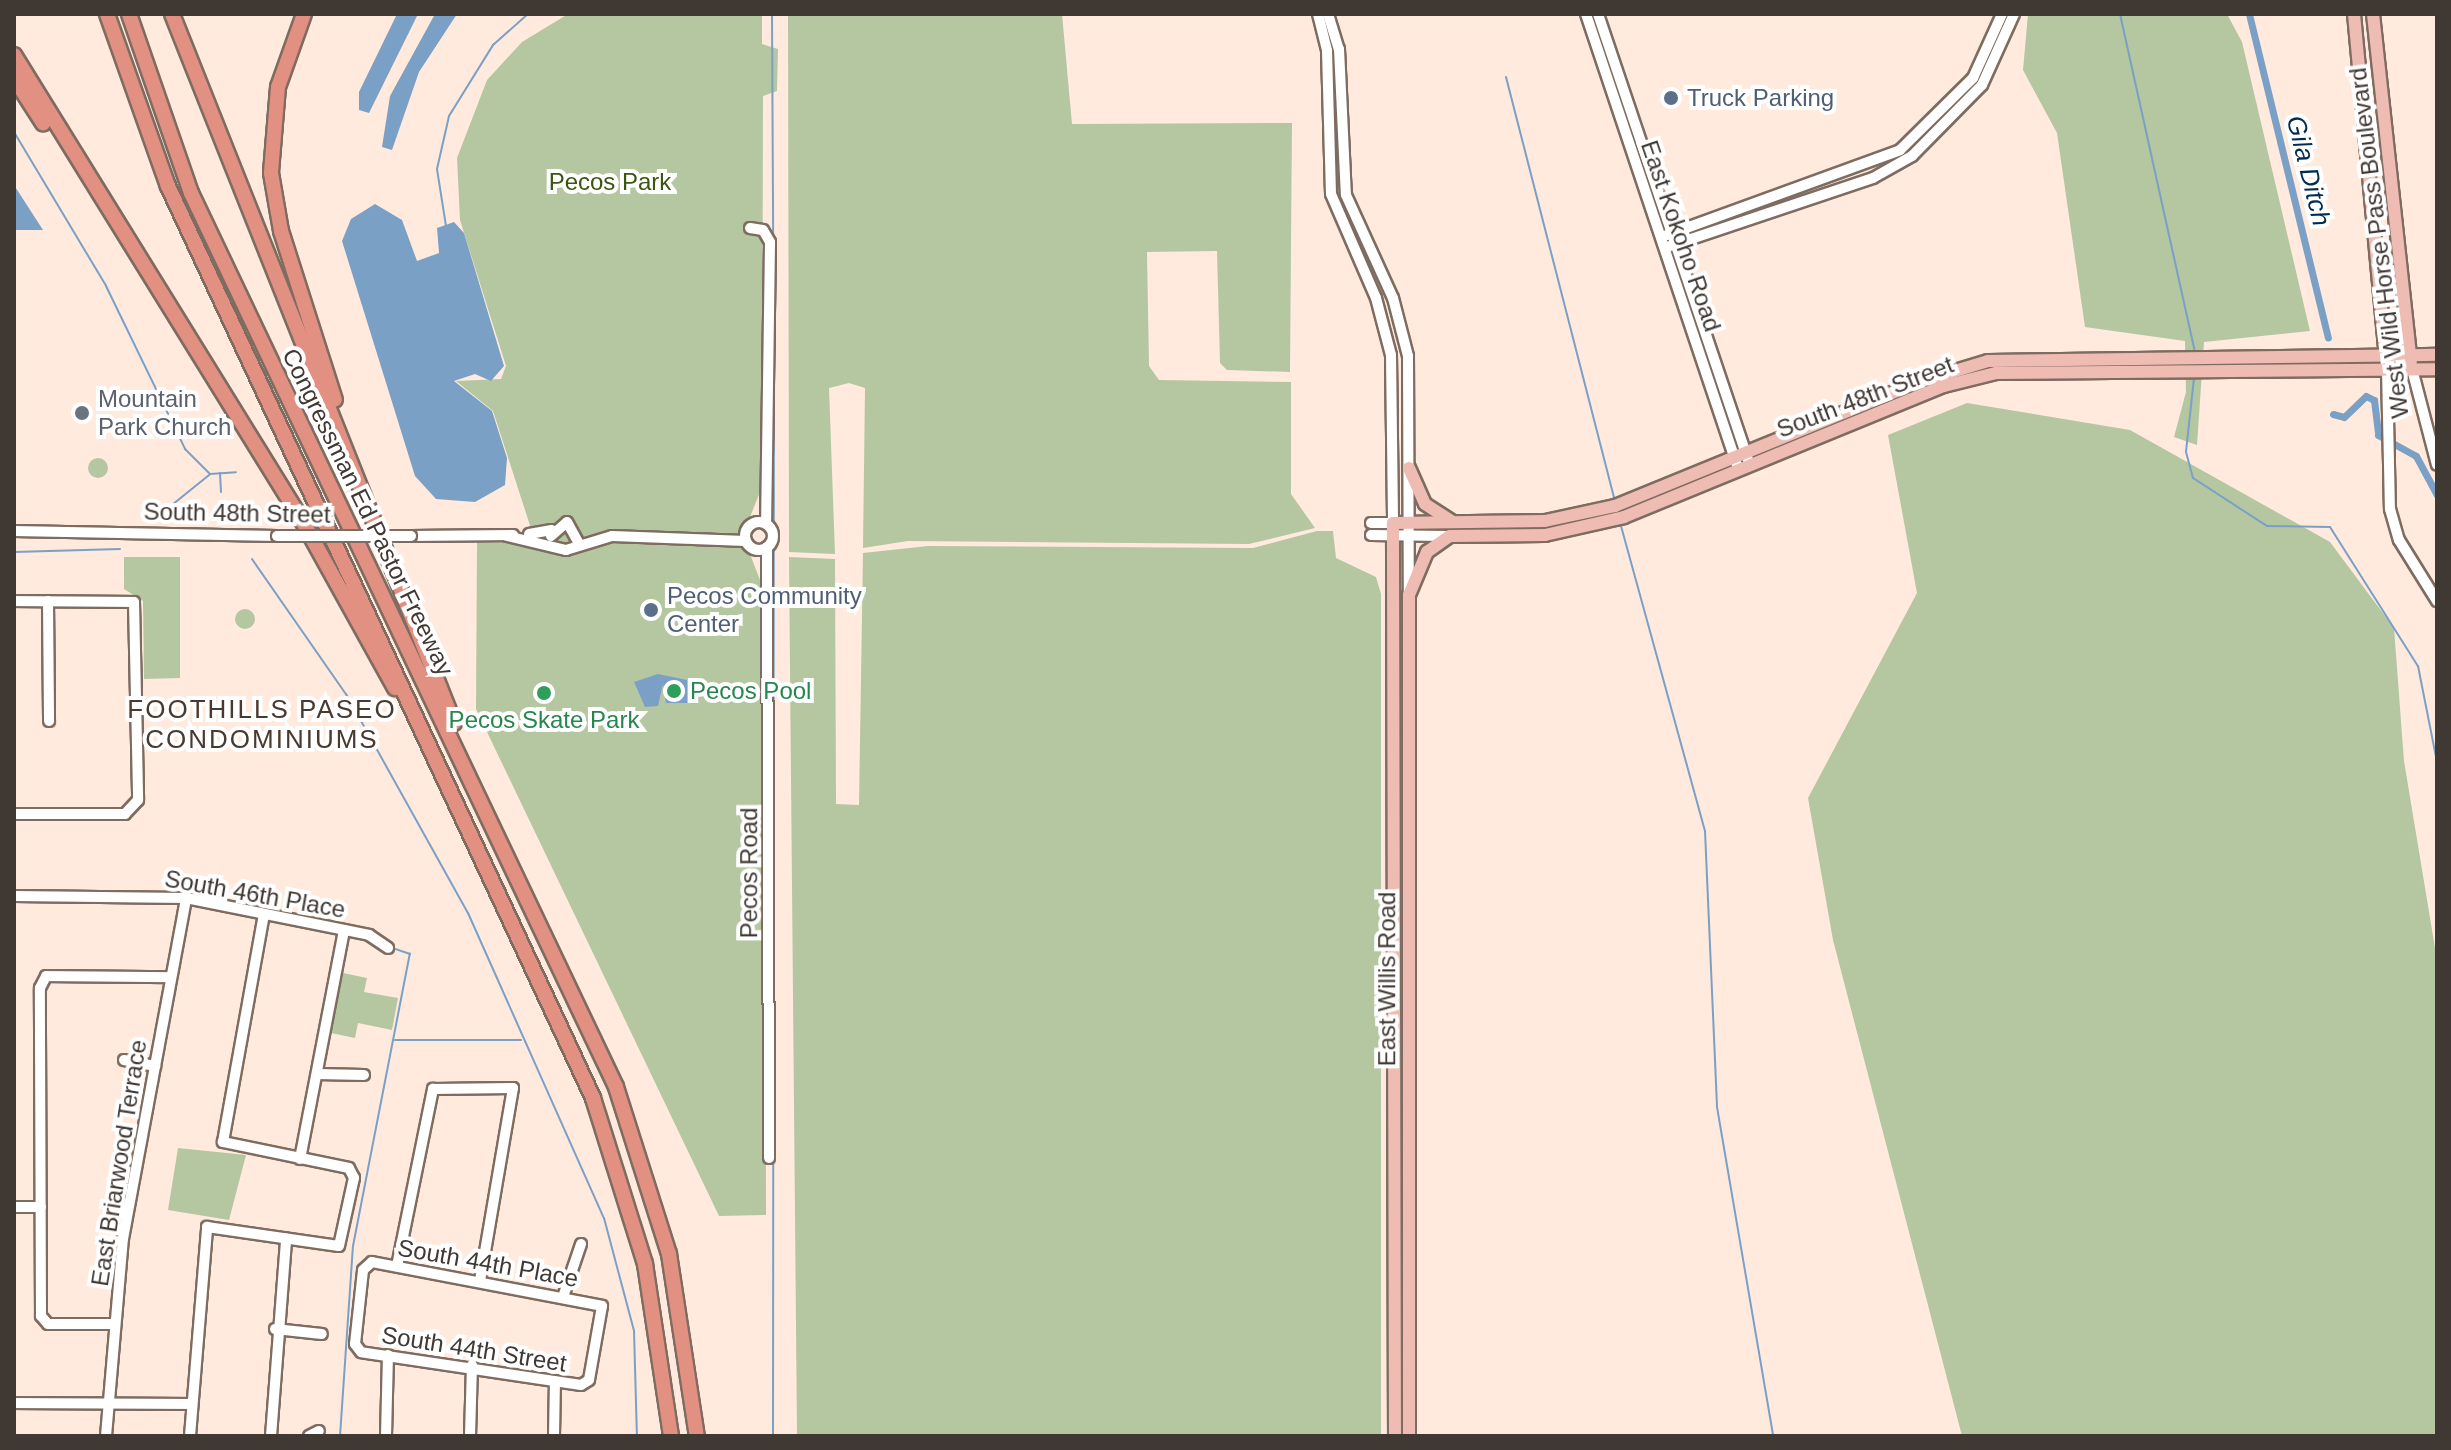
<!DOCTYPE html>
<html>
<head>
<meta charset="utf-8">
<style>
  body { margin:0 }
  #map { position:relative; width:2451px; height:1450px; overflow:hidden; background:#ffeadd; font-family:Arial,sans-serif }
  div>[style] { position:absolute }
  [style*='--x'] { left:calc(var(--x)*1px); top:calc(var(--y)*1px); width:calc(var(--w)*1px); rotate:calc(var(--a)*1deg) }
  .green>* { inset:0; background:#b4c7a1 }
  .round { border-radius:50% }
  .water>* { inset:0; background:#7aa0c6 }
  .stream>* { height:2px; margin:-1px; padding:0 1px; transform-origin:1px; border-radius:1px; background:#7aa0c6 }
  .canal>* { height:7px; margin:-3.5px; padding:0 3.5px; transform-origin:3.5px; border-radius:3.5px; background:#7aa0c6 }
  .roads { filter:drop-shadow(2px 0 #7e6c61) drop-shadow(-2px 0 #7e6c61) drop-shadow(0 2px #7e6c61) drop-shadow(0 -2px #7e6c61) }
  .minor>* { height:10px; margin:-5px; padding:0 5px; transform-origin:5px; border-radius:5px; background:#fff }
  .minor>.ring { margin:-5px; padding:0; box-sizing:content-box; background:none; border:10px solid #fff; border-radius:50% }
  .major>* { height:12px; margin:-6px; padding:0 6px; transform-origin:6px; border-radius:6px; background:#eebcb3 }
  .highway>* { height:14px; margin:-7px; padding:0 7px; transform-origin:7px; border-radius:7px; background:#e29081 }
  .bridges { filter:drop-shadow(2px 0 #7e6c61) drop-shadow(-2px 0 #7e6c61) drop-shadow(0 2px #7e6c61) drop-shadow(0 -2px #7e6c61) }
  .minor-bridge>* { height:10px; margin:-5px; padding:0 5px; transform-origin:5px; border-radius:5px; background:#fff }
  .dots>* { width:22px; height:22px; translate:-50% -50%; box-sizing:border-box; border:4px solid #fff; border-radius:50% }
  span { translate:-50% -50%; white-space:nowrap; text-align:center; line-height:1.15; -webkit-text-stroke:8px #fff; paint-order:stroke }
  .service-label { font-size:24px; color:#4e5e75 }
  .left { translate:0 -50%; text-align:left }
  .park-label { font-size:24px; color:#3b5610 }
  .street-label { font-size:24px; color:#403833 }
  .worship-label { font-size:24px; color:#5b616d }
  .leisure-label { font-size:24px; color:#27864d }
  .water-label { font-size:26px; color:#002d51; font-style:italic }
  .neighbourhood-label { font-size:26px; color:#49392f; letter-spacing:2px }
  .frame { position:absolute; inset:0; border:16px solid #403833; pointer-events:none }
</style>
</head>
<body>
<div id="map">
  <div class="green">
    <div style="clip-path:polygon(568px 14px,762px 14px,762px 44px,778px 49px,777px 91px,763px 96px,762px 487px,748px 522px,748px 549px,762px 585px,765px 656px,766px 1215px,719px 1216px,476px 709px,477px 541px,535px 541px,493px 411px,456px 381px,501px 379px,506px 366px,460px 220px,457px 158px,487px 80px,522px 42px)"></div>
    <div style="clip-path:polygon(788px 14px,1062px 14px,1072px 124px,1292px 123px,1290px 372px,1227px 370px,1220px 363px,1217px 251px,1147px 252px,1149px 366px,1159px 380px,1291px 382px,1291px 494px,1315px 528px,1249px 544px,908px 541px,863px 548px,865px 388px,849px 383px,829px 388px,835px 554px,789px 552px)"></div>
    <div style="clip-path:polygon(2028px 14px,2227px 14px,2242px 42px,2310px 331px,2204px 342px,2197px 445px,2174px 437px,2186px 392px,2185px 341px,2085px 327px,2057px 133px,2023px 70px)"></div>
    <div style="clip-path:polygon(1967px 403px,2130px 430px,2330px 542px,2394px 628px,2404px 761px,2437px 960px,2437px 1436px,1962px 1436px,1833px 940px,1808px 798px,1917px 593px,1888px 435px)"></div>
    <div class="round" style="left:88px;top:458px;width:20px;height:20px"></div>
    <div style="clip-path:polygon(1317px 531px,1333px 531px,1336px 558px,1376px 577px,1381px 594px,1381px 1436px,797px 1436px,789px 557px,835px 559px,836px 804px,859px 805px,863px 553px,928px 546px,1253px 548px)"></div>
    <div style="clip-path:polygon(124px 557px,180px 557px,180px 678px,144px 679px,143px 601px,124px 589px)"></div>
    <div class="round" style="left:235px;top:609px;width:20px;height:20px"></div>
    <div style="clip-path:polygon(343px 973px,367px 978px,364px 992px,398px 998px,392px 1030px,358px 1023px,355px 1038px,331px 1033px)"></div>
    <div style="clip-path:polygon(178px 1148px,246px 1155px,229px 1220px,168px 1210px)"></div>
  </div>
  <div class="water">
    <div style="clip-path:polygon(397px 14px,418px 14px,369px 113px,359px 110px,359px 92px)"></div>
    <div style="clip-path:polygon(435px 14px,457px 14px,419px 72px,392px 150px,382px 147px,390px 96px)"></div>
    <div style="clip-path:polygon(14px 185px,43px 230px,14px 230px)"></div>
    <div style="clip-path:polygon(375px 204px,402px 220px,417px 261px,439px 253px,437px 228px,454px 222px,464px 233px,504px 366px,491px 381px,475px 374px,454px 381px,492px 411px,507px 458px,505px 485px,475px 502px,436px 499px,415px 476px,342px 241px,351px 219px)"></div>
    <div style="clip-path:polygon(658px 674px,687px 680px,687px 703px,666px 703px,663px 684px,658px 706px,645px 707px,634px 682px)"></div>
  </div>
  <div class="stream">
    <div style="--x:772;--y:14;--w:225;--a:89.7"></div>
    <div style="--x:2120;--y:14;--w:346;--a:77.5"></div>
    <div style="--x:1506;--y:77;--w:434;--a:75.6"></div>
    <div style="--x:14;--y:132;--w:179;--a:59.1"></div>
    <div style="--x:106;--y:286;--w:181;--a:64.1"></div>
    <div style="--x:185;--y:449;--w:35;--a:45"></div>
    <div style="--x:210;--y:474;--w:26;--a:-4"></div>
    <div style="--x:446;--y:226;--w:58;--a:-99"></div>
    <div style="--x:437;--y:169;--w:54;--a:-77.2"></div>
    <div style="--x:449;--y:116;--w:84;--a:-58.2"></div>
    <div style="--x:493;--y:45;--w:47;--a:-41.5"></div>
    <div style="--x:2194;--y:378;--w:74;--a:96.2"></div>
    <div style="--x:2186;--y:452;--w:27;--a:75"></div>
    <div style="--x:2193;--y:478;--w:88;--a:33"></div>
    <div style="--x:2267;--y:526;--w:63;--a:0.9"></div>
    <div style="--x:2330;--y:527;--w:165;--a:57.7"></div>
    <div style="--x:2418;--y:666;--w:98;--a:78.8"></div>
    <div style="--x:220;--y:473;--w:19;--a:87"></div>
    <div style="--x:157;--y:517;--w:67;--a:-38.9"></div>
    <div style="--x:1621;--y:526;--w:316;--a:74.6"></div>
    <div style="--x:1705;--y:831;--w:276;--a:87.5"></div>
    <div style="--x:1717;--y:1107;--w:334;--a:80.3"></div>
    <div style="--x:14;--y:552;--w:106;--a:-1.6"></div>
    <div style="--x:252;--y:559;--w:165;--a:55.2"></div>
    <div style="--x:346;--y:694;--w:251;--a:60.9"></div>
    <div style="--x:468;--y:913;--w:334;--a:66"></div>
    <div style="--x:604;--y:1218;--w:117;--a:75.1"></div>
    <div style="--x:634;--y:1331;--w:105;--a:88.4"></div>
    <div style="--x:395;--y:1040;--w:126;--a:0"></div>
    <div style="--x:340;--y:1436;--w:190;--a:-86.1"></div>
    <div style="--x:353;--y:1246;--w:298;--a:-79"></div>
    <div style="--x:410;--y:954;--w:18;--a:-161"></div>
    <div style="--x:773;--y:1436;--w:1099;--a:-89.95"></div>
  </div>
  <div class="canal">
    <div style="--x:2249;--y:14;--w:333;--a:76.3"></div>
    <div style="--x:2333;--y:414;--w:11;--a:15"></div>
    <div style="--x:2344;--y:417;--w:30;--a:-44"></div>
    <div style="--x:2366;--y:396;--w:9;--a:27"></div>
    <div style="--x:2374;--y:400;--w:35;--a:83"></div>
    <div style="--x:2378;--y:435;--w:43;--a:28.9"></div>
    <div style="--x:2416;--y:456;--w:44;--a:61.7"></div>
  </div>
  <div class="roads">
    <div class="minor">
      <div style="--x:1318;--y:14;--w:38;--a:76"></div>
      <div style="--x:1327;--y:51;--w:143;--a:88.4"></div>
      <div style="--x:1331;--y:194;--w:113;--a:66.6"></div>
      <div style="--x:1376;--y:298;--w:59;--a:75.3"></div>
      <div style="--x:1391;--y:355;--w:168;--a:89.3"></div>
      <div style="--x:1393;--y:523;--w:22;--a:180"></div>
      <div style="--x:1328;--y:14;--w:37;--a:73"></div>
      <div style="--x:1339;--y:49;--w:146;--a:87.3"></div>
      <div style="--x:1346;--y:195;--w:113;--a:65.5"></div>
      <div style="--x:1393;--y:298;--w:60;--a:75.5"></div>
      <div style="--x:1408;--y:356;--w:237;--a:89.8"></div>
      <div style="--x:1586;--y:14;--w:475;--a:71.5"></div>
      <div style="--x:1598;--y:14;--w:471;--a:71.4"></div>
      <div style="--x:750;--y:228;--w:13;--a:9"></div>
      <div style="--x:763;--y:230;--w:14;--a:60"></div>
      <div style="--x:770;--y:242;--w:282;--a:90.8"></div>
      <div style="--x:1667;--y:235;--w:248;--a:-20"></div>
      <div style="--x:1900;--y:150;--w:103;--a:-44.6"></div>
      <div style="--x:1973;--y:78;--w:70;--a:-65.6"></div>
      <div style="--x:1670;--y:246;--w:214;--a:-18.5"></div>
      <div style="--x:1873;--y:178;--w:45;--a:-29.4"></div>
      <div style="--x:1912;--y:156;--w:100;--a:-45.4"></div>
      <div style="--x:1982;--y:85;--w:78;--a:-65.7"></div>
      <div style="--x:2387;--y:369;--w:140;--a:88.8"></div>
      <div style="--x:2390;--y:509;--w:32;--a:74"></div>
      <div style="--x:2399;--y:540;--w:72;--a:58.1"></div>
      <div style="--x:2412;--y:369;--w:99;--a:75.4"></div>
      <div class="ring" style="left:745px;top:522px;width:18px;height:18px"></div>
      <div style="--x:14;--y:531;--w:263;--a:1.1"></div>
      <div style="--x:529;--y:534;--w:23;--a:-10"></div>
      <div style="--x:1371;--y:535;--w:79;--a:0.7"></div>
      <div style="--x:411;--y:536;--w:102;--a:-0.6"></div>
      <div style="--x:507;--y:536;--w:61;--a:13.3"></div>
      <div style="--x:566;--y:550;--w:48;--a:-16.9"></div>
      <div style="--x:612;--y:536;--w:134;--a:2.1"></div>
      <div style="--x:551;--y:536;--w:21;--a:-41"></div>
      <div style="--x:567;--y:522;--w:23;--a:61"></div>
      <div style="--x:767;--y:547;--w:611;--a:89.81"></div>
      <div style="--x:14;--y:601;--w:120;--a:0.5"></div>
      <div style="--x:134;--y:602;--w:198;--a:88.8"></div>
      <div style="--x:138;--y:800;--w:19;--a:133"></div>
      <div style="--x:125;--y:814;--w:111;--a:180"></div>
      <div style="--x:48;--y:601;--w:120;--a:89.5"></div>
      <div style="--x:14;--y:896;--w:172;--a:0.7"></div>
      <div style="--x:186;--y:898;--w:187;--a:11.4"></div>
      <div style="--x:369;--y:935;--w:23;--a:34"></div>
      <div style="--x:124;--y:1060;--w:32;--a:11"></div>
      <div style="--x:317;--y:1074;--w:47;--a:1.2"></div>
      <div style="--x:300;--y:1159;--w:233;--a:-79.1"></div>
      <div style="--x:14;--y:1207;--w:27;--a:0"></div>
      <div style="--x:372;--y:1262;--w:234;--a:10.8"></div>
      <div style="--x:602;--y:1306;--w:75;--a:100"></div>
      <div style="--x:589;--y:1380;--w:9;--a:148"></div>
      <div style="--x:581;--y:1385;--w:222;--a:-171.5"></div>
      <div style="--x:361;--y:1352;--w:10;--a:-127"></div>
      <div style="--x:355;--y:1344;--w:74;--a:-83.8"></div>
      <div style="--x:363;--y:1270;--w:12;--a:-42"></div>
      <div style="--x:397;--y:1266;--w:181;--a:-78.5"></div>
      <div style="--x:433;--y:1089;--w:80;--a:-0.7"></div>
      <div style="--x:513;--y:1088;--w:196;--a:99.7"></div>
      <div style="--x:563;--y:1297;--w:56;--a:-71.2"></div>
      <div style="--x:114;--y:1324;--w:66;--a:180"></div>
      <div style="--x:48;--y:1324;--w:11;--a:-131"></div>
      <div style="--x:41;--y:1316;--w:328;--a:-90.2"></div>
      <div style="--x:40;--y:988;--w:13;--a:-63"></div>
      <div style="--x:46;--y:976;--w:125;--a:0.5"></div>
      <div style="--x:275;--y:1329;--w:47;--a:6.1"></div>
      <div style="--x:14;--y:1403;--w:176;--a:0.3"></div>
      <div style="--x:106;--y:1436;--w:198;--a:-85.1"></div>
      <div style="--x:123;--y:1239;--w:347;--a:-79.5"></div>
      <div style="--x:190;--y:1436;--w:210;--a:-85.3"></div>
      <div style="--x:207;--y:1227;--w:133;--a:8.2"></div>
      <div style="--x:339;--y:1246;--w:70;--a:-77.6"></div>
      <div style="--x:354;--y:1178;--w:11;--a:-117"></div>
      <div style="--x:349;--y:1168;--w:129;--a:-168.3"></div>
      <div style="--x:223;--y:1142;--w:231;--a:-79.8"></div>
      <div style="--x:271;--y:1436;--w:198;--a:-85.6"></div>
      <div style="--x:309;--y:1436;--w:11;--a:-27"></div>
      <div style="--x:386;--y:1436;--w:81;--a:-88.6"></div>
      <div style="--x:470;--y:1436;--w:71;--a:-88.4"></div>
      <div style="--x:554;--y:1436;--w:55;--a:-89"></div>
    </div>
    <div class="major">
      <div style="--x:2354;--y:14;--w:348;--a:84.7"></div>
      <div style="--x:2373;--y:14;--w:350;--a:83.8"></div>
      <div style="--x:1409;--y:468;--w:39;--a:66"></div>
      <div style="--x:1425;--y:504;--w:31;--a:33"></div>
      <div style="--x:1395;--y:1436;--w:913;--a:-90.13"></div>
      <div style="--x:1393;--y:523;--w:152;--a:-0.8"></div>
      <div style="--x:1545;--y:521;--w:72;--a:-12.1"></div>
      <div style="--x:1615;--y:506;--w:331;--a:-22.2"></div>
      <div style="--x:1922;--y:381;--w:69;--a:-16.9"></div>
      <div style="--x:1988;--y:361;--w:449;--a:-0.8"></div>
      <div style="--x:1409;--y:1436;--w:841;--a:-90"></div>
      <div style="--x:1409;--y:595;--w:47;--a:-67.3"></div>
      <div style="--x:1427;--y:552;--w:28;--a:-35"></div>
      <div style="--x:1450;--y:536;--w:95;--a:-0.6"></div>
      <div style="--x:1545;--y:535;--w:81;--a:-12.8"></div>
      <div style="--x:1624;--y:517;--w:346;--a:-22.3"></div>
      <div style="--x:1944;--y:386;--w:54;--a:-14"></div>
      <div style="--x:1996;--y:373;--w:441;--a:-0.5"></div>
    </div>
    <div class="highway">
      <div style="--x:107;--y:14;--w:182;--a:70.5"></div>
      <div style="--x:168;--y:186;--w:1006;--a:65.01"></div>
      <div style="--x:593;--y:1098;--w:174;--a:72.6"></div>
      <div style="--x:645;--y:1264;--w:174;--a:81.4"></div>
      <div style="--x:129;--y:14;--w:189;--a:70.9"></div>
      <div style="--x:191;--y:193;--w:990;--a:64.57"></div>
      <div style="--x:616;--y:1087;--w:175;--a:72.4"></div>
      <div style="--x:669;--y:1254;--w:184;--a:81.3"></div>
      <div style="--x:172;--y:14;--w:763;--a:68.31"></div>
      <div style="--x:304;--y:14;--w:77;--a:109.6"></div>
      <div style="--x:278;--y:87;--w:86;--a:94.7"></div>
      <div style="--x:271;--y:173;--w:59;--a:80.2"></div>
      <div style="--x:281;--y:231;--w:177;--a:72.3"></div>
      <div style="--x:14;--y:55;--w:549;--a:58.25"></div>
      <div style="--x:303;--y:522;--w:190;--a:61"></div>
      <div style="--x:14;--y:78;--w:54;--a:57.2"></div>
    </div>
  </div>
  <div class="bridges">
    <div class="minor-bridge">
      <div style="--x:277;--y:536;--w:134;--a:0"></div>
    </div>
  </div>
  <div class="dots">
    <div style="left:1671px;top:98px;background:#5c6f8a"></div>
    <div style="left:82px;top:413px;background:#6b7280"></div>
    <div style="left:651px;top:610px;background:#5c6f8a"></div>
    <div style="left:674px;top:691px;background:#2e9e5b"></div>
    <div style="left:544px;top:693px;background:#2e9e5b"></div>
  </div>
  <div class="service-label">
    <span class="left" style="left:1687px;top:98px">Truck Parking</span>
    <span class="left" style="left:667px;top:610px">Pecos Community<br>Center</span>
  </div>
  <div class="park-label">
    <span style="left:610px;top:182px">Pecos Park</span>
  </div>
  <div class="street-label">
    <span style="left:1681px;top:236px;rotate:71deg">East Kokoho Road</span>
    <span style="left:2379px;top:243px;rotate:-97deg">West Wild Horse Pass Boulevard</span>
    <span style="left:1865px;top:397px;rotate:-21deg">South 48th Street</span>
    <span style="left:368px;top:512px;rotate:64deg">Congressman Ed Pastor Freeway</span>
    <span style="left:237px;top:513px;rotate:1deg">South 48th Street</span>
    <span style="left:749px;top:873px;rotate:-90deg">Pecos Road</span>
    <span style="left:255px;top:894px;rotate:10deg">South 46th Place</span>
    <span style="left:1387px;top:979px;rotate:-90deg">East Willis Road</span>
    <span style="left:119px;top:1163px;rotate:-81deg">East Briarwood Terrace</span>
    <span style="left:488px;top:1263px;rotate:10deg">South 44th Place</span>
    <span style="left:474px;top:1349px;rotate:9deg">South 44th Street</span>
  </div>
  <div class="worship-label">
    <span class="left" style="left:98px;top:413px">Mountain<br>Park Church</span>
  </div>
  <div class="leisure-label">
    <span class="left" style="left:690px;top:691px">Pecos Pool</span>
    <span style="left:544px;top:720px">Pecos Skate Park</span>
  </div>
  <div class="water-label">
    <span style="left:2308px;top:171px;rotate:76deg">Gila Ditch</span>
  </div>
  <div class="neighbourhood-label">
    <span style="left:262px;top:725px">FOOTHILLS PASEO<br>CONDOMINIUMS</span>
  </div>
  <div class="frame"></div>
</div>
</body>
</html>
